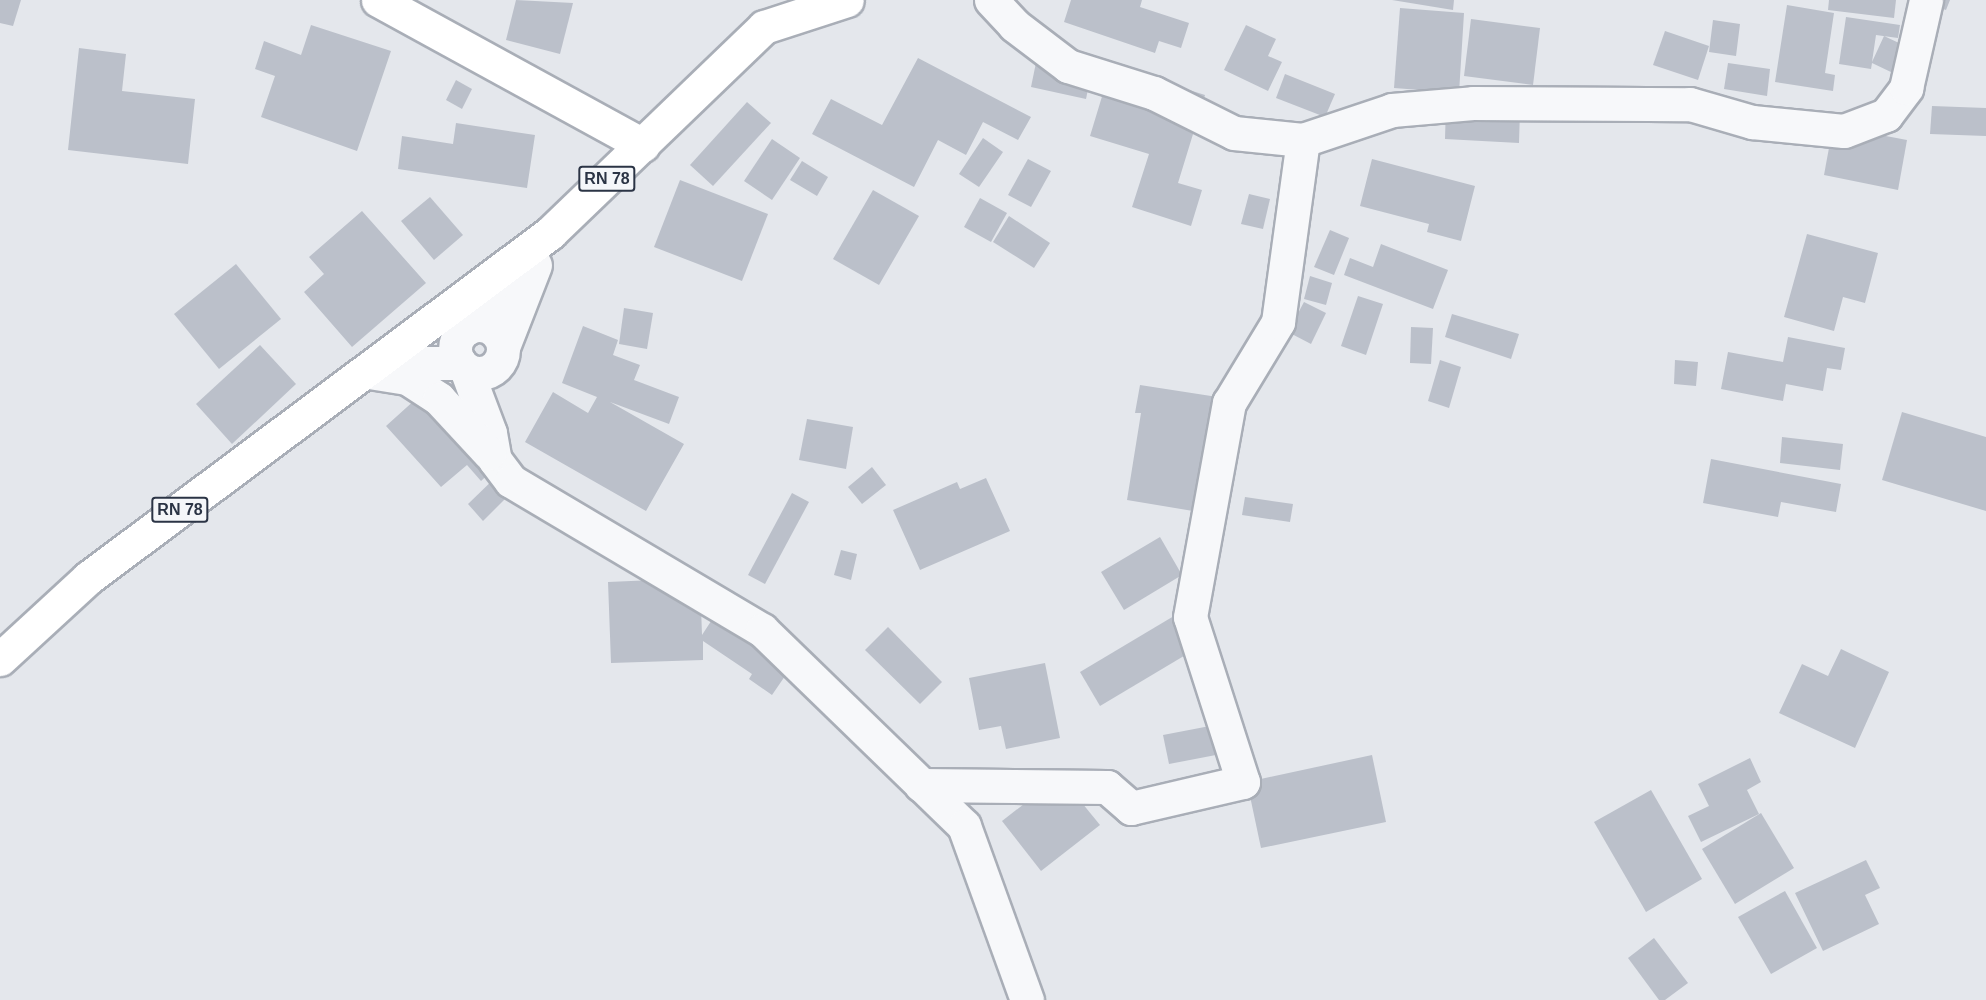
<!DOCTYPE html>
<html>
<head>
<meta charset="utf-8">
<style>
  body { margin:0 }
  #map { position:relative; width:1986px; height:1000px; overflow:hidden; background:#e4e7ec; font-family:Helvetica,sans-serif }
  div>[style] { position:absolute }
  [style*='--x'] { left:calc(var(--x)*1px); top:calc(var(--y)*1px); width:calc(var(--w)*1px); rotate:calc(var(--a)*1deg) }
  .building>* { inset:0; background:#bbc0ca }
  .roads { filter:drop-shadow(2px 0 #a9aeb7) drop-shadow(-2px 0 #a9aeb7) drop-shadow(0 2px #a9aeb7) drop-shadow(0 -2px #a9aeb7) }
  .minor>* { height:33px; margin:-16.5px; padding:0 16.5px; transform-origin:16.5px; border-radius:16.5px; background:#f7f8fa }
  .minor>.ring { margin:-16.5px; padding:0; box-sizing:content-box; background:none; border:33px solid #f7f8fa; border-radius:50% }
  .major>* { height:33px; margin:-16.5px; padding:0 16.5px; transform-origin:16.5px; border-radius:16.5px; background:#fff }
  span { translate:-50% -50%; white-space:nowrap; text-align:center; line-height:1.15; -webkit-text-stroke:4.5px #f4f6f9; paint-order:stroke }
  .shield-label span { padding:2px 4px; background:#f4f6f9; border:2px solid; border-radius:4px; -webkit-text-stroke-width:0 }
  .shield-label { font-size:16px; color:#2b3445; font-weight:700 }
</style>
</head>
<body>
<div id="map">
  <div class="building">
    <div style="clip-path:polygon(0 0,21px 0,13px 26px,0 23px)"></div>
    <div style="clip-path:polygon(516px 0,573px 3px,560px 54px,506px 40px)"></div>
    <div style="clip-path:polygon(1071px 0,1142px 0,1140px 7px,1189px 23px,1181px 48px,1159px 41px,1155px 53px,1064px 22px)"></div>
    <div style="clip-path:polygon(1392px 0,1454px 0,1453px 10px)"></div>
    <div style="clip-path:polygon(1829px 0,1896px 0,1894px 18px,1828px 10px)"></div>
    <div style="clip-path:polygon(1916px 0,1950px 0,1946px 10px)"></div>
    <div style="clip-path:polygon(1787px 5px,1834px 13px,1825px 73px,1835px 75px,1833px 91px,1775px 82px)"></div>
    <div style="clip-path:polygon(1400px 8px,1464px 13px,1459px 93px,1394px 88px)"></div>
    <div style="clip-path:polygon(1846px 17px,1900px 25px,1898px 38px,1876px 35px,1872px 62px,1884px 36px,1929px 57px,1880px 99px,1893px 73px,1872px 63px,1871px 69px,1839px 64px)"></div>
    <div style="clip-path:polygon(1471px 19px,1540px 28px,1533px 85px,1464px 76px)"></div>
    <div style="clip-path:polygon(1713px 20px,1740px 24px,1736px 56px,1709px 52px)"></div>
    <div style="clip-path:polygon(311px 25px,391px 51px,357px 151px,261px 117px,275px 76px,255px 69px,264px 41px,301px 55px)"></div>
    <div style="clip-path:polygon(1246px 25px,1276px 39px,1268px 56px,1282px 62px,1268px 91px,1224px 70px)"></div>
    <div style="clip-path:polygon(1665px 31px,1709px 46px,1698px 80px,1653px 65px)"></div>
    <div style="clip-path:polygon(79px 48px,126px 54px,122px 91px,195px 99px,188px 164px,68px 150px)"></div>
    <div style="clip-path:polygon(1038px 53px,1093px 65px,1086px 99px,1031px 87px)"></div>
    <div style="clip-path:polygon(918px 58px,1031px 117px,1018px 140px,983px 122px,966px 155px,938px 140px,914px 187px,812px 134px,831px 99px,882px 125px)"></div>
    <div style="clip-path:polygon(1728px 63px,1770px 69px,1767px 96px,1724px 89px)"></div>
    <div style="clip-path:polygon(1285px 74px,1335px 94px,1325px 117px,1276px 98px)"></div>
    <div style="clip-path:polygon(1151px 78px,1205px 95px,1178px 183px,1202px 190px,1191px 226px,1132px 207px,1149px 154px,1090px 136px,1107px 80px)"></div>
    <div style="clip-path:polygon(456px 80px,472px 89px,462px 109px,446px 100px)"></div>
    <div style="clip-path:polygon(747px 102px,771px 123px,713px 186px,690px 165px)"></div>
    <div style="clip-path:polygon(1446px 106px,1520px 110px,1519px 143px,1445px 139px)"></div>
    <div style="clip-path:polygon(1932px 106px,1986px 108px,1986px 136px,1930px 134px)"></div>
    <div style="clip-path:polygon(456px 123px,535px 135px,527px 188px,398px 169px,402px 136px,453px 144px)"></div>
    <div style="clip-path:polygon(1833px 126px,1907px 140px,1898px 190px,1824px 175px)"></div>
    <div style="clip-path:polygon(983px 138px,1003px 152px,979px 187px,959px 174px)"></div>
    <div style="clip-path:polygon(772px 139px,800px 158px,772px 200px,744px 181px)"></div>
    <div style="clip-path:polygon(1028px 159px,1051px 171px,1031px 207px,1008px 195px)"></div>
    <div style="clip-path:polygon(1372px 159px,1475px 186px,1461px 241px,1427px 232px,1429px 224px,1360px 206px)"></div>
    <div style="clip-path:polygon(802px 161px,828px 177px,817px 196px,790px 180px)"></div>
    <div style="clip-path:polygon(680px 180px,768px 214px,742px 281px,654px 247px)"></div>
    <div style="clip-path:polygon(873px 190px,919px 216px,879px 285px,833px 259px)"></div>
    <div style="clip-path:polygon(1249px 194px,1270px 199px,1263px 229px,1241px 224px)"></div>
    <div style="clip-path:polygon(430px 197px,463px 235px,434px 260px,401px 221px)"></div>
    <div style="clip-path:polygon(980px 198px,1007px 213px,991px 242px,964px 227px)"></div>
    <div style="clip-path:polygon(362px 211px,426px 283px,352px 347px,304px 292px,324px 274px,309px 257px)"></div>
    <div style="clip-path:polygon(1009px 216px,1050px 243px,1034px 268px,993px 242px)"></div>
    <div style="clip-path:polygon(1330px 230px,1349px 238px,1334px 275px,1314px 267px)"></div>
    <div style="clip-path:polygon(1807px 234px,1878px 253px,1865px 303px,1843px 297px,1834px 331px,1784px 317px)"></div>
    <div style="clip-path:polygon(1381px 244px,1448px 270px,1433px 309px,1344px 275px,1350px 258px,1373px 267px)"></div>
    <div style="clip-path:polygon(236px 264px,281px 319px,219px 369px,174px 314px)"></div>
    <div style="clip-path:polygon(1310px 276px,1332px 283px,1326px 305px,1304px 299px)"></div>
    <div style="clip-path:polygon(1358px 296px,1383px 304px,1366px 355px,1341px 346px)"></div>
    <div style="clip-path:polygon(1304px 302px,1326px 313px,1311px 344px,1288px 332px)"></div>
    <div style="clip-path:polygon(624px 308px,653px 313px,647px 349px,619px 344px)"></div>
    <div style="clip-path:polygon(1452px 314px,1519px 334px,1511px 359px,1445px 337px)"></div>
    <div style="clip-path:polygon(583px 326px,618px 340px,613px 355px,640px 365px,634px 380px,679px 397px,669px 424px,610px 402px,684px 444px,646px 511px,525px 442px,553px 392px,588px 413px,597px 397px,562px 383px)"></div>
    <div style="clip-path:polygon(1411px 327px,1433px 328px,1431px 364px,1410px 363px)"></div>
    <div style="clip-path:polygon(1788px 337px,1845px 348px,1841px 370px,1827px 368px,1823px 391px,1786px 384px,1783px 401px,1721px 389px,1728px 352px,1783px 362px)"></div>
    <div style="clip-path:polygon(260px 345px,296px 384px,232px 444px,196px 404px)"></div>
    <div style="clip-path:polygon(1440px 360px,1461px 367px,1449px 408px,1428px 401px)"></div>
    <div style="clip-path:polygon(1675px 360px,1698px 362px,1696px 386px,1674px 384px)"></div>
    <div style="clip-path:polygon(1140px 385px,1224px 398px,1205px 513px,1127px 500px,1141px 413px,1135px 413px)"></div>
    <div style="clip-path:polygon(427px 389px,496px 467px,481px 481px,467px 465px,441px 487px,386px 426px)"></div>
    <div style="clip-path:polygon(1902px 412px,1986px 437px,1986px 511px,1882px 480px)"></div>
    <div style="clip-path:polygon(807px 419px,853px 427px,846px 469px,799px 460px)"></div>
    <div style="clip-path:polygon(1782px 437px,1843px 444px,1840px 470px,1780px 463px)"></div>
    <div style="clip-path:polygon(1711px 459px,1841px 484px,1836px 512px,1781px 502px,1778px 517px,1703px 503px)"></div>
    <div style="clip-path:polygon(872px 467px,886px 485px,862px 504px,848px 487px)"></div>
    <div style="clip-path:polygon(498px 475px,513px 491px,483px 521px,468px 504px)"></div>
    <div style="clip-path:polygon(986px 478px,1010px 531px,920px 570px,893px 510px,957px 482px,960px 489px)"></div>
    <div style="clip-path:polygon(792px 493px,809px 502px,765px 584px,748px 575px)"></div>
    <div style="clip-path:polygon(1245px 497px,1293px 504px,1290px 522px,1242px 515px)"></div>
    <div style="clip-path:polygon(1160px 537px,1182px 575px,1124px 610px,1101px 572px)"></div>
    <div style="clip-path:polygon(841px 550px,857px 554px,851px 580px,834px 575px)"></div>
    <div style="clip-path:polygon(700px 578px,702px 635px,717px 612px,794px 663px,772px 695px,749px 679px,752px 674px,703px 641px,703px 660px,611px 663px,608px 582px)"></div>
    <div style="clip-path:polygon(1189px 607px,1209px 641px,1100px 706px,1080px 672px)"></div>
    <div style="clip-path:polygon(888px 627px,942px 682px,920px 704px,865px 650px)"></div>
    <div style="clip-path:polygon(1841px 649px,1889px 672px,1855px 748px,1779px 713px,1802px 664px,1828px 676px)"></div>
    <div style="clip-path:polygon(1045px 663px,1060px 738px,1006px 749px,1001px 726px,979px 730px,969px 678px)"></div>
    <div style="clip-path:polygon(1236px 721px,1242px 750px,1169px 764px,1163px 735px)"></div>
    <div style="clip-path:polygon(1372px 755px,1386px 822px,1261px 848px,1247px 782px)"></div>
    <div style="clip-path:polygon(1750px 758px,1761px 782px,1747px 790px,1759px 814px,1701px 842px,1688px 816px,1709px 806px,1698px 784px)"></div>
    <div style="clip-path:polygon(1060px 776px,1100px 825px,1041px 871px,1002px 821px)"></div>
    <div style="clip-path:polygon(1651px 790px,1702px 879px,1646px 912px,1594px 822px)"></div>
    <div style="clip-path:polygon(1761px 813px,1794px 868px,1735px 904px,1702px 849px)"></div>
    <div style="clip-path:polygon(1866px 860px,1880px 888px,1865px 895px,1879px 924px,1823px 951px,1795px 893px)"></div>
    <div style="clip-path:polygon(1785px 891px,1817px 948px,1771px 974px,1738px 917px)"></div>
    <div style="clip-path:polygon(1654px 938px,1688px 983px,1665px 1000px,1659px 1000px,1628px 958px)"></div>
  </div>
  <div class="roads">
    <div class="minor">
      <div style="--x:991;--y:0;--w:34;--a:47"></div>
      <div style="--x:1014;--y:25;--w:68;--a:37.2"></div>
      <div style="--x:1068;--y:66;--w:90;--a:17.4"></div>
      <div style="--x:1154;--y:93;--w:89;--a:26.6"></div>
      <div style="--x:1234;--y:133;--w:69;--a:5.8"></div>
      <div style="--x:1303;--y:140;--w:94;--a:-18.6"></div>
      <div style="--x:1392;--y:110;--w:81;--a:-4.9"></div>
      <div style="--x:1473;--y:103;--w:217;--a:0.3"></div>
      <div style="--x:1690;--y:104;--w:65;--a:16.2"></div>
      <div style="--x:1752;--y:122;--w:92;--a:5.6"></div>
      <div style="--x:1844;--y:131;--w:45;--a:-20.9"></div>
      <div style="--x:1886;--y:115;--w:34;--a:-53"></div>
      <div style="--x:1906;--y:88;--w:90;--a:-77.2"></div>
      <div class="ring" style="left:455px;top:325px;width:15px;height:15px"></div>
      <div style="--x:468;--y:328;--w:94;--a:-49.3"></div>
      <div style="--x:503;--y:347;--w:88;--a:-68.7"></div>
      <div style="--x:382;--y:369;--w:35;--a:-10"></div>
      <div style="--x:416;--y:363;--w:44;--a:0"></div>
      <div style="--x:466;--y:369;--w:68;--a:69.4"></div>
      <div style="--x:490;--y:433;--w:27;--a:80"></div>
      <div style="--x:495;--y:460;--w:26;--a:53"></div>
      <div style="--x:511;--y:481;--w:292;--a:30.7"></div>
      <div style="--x:762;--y:630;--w:281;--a:44.1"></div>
      <div style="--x:964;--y:826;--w:185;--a:70.1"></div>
      <div style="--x:369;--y:372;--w:38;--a:9"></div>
      <div style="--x:407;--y:378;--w:38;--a:33"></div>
      <div style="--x:439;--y:399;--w:74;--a:47.2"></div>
      <div style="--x:921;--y:785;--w:186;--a:0.6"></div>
      <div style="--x:1107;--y:787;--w:32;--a:41"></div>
      <div style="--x:1131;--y:808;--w:115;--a:-13.1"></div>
      <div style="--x:1243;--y:782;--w:173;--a:-107.8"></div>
      <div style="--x:1190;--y:617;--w:218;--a:-79.7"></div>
      <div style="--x:1229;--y:403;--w:95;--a:-58.8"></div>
      <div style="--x:1278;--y:322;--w:184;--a:-82.2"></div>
    </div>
    <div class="major">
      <div style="--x:378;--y:0;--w:302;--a:28.7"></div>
      <div style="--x:0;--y:659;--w:120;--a:-42.6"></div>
      <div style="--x:88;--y:578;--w:577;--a:-36.75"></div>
      <div style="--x:550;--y:233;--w:297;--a:-43.9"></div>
      <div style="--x:764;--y:27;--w:87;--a:-18"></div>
    </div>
  </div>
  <div class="shield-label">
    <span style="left:607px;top:179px">RN 78</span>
    <span style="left:180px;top:510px">RN 78</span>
  </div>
</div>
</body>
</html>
